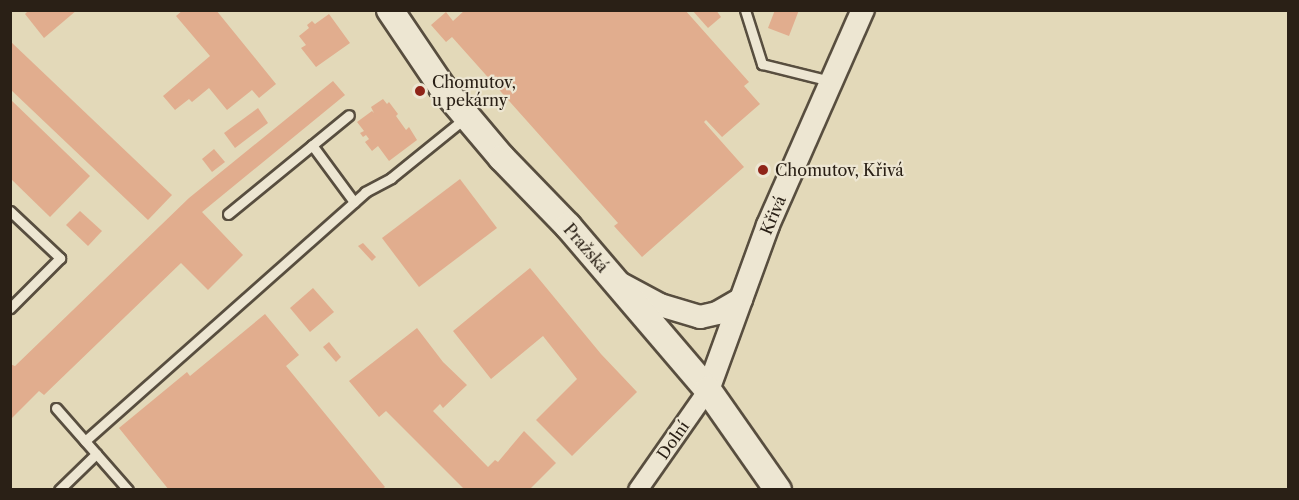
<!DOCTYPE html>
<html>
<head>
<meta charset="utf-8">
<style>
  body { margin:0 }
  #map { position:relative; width:1299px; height:500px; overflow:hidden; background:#e3d9b9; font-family:"Libre Caslon Text",serif }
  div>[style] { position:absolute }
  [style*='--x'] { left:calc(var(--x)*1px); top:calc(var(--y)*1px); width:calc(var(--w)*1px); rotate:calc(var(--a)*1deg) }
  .building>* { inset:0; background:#e1ad8e }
  .roads { filter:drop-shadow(2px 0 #584e3f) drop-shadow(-2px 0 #584e3f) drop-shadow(0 2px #584e3f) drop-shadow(0 -2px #584e3f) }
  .service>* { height:9px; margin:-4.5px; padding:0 4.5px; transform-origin:4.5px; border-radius:4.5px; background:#ede6d2 }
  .minor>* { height:18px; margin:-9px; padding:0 9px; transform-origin:9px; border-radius:9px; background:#ede6d2 }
  .tertiary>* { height:22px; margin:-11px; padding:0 11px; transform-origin:11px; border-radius:11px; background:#ede6d2 }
  .secondary>* { height:26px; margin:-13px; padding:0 13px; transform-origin:13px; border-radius:13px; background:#ede6d2 }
  .dots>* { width:16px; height:16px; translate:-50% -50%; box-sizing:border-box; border:3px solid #ede6d2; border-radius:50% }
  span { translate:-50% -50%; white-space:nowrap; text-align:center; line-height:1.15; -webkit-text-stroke:4.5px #ede6d2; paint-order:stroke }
  .poi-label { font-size:16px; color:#2a2016 }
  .left { translate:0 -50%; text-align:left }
  .street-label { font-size:16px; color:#2a2016 }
  .frame { position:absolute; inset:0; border:12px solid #2a2016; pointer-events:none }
</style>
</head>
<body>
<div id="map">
  <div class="building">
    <div style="clip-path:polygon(29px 10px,77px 10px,44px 38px,25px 14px)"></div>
    <div style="clip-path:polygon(183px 10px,216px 10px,276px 84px,259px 98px,252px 90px,227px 110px,209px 88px,192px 102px,189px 99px,175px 110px,163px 96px,210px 56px,176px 16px)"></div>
    <div style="clip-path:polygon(465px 10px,685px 10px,749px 82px,744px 86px,760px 104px,722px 137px,706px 120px,704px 122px,744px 167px,642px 257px,614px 226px,618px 223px,452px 37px,446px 42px,431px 25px,446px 12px,453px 21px)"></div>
    <div style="clip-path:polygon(692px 10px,716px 10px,721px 17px,708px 28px)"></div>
    <div style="clip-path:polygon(775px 10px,799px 10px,789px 36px,768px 28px)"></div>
    <div style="clip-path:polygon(329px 14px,350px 43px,316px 67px,301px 48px,306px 45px,299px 36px,309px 28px,307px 25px,312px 21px,315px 24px)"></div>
    <div style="clip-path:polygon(10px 41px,172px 195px,148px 220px,10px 89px)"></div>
    <div style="clip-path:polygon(333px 81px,345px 95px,202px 212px,243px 255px,208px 290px,181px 263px,44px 395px,39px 391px,10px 420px,10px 364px,15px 366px,189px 198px)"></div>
    <div style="clip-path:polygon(10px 99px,90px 176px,50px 217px,10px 178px)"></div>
    <div style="clip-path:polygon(383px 99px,387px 104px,389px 102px,398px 114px,396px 116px,406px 130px,409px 127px,417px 140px,389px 161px,378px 146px,372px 151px,365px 142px,369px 139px,366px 135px,363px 137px,360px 133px,364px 131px,357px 122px,372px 111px,374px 113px,371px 107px)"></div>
    <div style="clip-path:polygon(258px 108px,268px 123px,235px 148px,224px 133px)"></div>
    <div style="clip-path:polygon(214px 149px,225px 162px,212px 172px,202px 159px)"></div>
    <div style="clip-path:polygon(460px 179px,497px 228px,419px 287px,382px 238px)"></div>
    <div style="clip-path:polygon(80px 211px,102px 231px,88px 246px,66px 225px)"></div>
    <div style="clip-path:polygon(363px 243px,376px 257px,372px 261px,358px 246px)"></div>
    <div style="clip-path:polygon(530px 268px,601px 354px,637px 392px,572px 456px,536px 420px,577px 379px,543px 336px,491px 379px,453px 331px)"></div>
    <div style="clip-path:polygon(313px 288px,334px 312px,310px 332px,290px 308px)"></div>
    <div style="clip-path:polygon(265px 314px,299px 355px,286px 366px,385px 487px,381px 490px,169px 490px,119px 428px,187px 372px,190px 376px)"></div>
    <div style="clip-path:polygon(417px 328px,443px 362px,467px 385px,443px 408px,440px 404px,433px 411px,488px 467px,495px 460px,498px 462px,524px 431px,556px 463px,529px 490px,465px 490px,386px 411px,379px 417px,349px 381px)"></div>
    <div style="clip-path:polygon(329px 342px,341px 357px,336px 362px,323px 347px)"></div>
  </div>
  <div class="roads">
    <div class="service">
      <div style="--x:745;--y:10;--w:57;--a:72.5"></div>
      <div style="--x:762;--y:64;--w:70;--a:14"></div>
      <div style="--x:312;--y:145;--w:71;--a:53.6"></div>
      <div style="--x:10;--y:211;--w:69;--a:43.2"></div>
      <div style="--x:60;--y:258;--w:71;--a:135"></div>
      <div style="--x:228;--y:214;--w:156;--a:-39.3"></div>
      <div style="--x:56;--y:408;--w:109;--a:48.7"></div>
      <div style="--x:85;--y:441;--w:375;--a:-41.6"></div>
      <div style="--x:365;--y:192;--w:30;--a:-28"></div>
      <div style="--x:391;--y:178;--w:95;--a:-39"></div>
      <div style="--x:59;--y:490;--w:52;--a:-44.2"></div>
    </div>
    <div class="minor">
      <div style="--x:638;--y:490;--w:122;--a:-55"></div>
    </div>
    <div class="tertiary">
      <div style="--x:619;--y:283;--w:47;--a:28.2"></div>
      <div style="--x:660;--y:305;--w:42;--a:16.7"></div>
      <div style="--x:700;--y:317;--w:17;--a:-13"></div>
      <div style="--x:717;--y:313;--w:28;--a:-30"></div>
      <div style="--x:708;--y:390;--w:176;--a:-70"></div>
      <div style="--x:768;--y:225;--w:235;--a:-66.2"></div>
    </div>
    <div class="secondary">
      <div style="--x:390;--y:10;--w:93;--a:56"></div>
      <div style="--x:442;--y:87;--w:93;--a:49.8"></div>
      <div style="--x:502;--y:158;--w:95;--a:45.9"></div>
      <div style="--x:568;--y:226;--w:216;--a:49.5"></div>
      <div style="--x:708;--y:390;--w:122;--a:55"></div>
    </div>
  </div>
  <div class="dots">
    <div style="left:420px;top:91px;background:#8f2418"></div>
    <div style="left:763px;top:170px;background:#8f2418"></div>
  </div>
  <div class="poi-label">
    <span class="left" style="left:432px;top:91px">Chomutov,<br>u pekárny</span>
    <span class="left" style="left:775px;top:170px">Chomutov, Křivá</span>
  </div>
  <div class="street-label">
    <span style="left:773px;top:215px;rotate:-67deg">Křivá</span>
    <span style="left:586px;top:248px;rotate:49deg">Pražská</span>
    <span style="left:673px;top:440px;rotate:-55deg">Dolní</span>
  </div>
  <div class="frame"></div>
</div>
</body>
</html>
